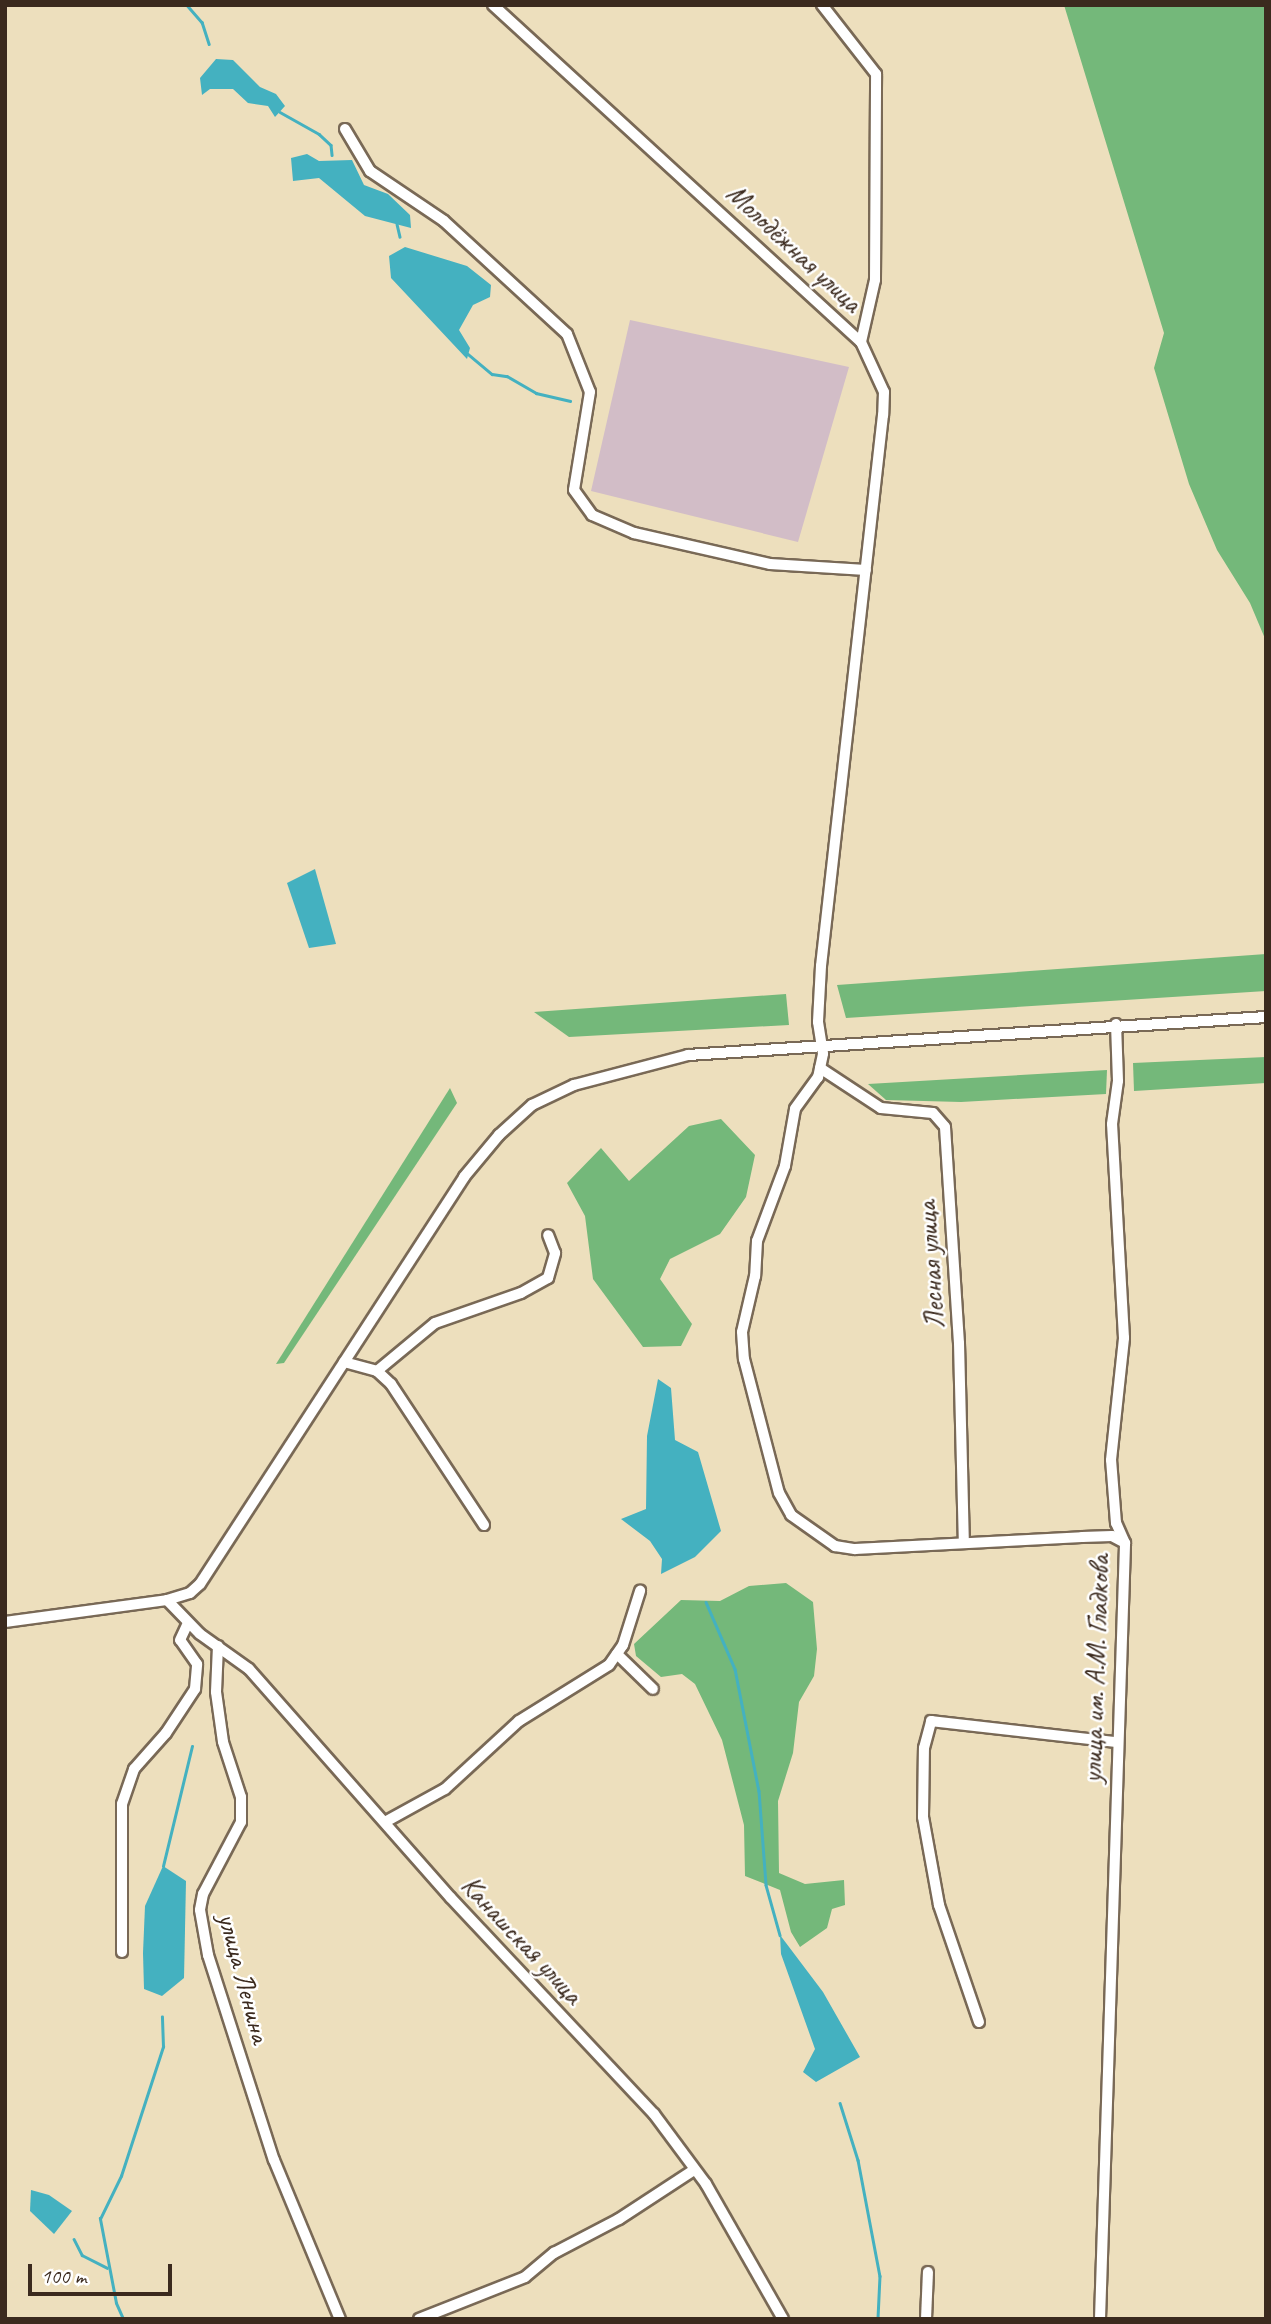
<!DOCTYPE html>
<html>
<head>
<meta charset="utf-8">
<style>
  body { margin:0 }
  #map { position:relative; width:1271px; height:2324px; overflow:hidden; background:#eddfbd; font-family:Caveat,sans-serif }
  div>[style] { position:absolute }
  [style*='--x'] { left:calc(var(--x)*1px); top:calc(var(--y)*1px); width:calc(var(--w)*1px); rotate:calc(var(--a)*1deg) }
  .industrial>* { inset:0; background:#d2bdc7 }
  .forest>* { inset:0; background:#74b87a }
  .water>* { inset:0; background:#44b1c0 }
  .stream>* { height:2.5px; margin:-1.25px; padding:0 1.25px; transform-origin:1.25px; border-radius:1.25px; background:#44b1c0 }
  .roads { filter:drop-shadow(2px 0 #796956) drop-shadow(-2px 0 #796956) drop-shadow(0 2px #796956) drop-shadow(0 -2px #796956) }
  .minor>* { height:10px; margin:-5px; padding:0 5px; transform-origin:5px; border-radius:5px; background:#fff }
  span { translate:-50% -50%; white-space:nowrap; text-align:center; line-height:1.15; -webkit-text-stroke:5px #fff; paint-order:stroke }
  .street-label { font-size:28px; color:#3b2a1e }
  .frame { position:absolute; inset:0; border:7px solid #3b2a1e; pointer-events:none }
  .scale { position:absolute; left:28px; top:2264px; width:144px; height:32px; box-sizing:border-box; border:4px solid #3b2a1e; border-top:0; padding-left:9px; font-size:21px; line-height:24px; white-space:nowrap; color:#3b2a1e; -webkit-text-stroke:5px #fff; paint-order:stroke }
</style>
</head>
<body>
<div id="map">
  <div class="industrial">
    <div style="clip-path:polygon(630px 320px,849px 367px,798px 542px,591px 491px)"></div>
  </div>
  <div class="forest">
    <div style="clip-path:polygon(1064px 5px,1266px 5px,1266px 641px,1250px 603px,1217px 550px,1189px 484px,1154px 368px,1164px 333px)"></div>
    <div style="clip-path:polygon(1266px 954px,1266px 991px,846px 1018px,837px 985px)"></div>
    <div style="clip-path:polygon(786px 994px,789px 1025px,569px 1037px,534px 1012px)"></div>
    <div style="clip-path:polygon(1266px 1057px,1266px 1083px,1134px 1091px,1133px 1063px)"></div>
    <div style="clip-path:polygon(1107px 1070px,1106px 1094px,961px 1102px,886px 1100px,868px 1084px)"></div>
    <div style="clip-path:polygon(450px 1088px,457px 1103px,284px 1363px,276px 1364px)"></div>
    <div style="clip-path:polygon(721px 1119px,755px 1155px,746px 1197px,720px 1234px,670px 1259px,660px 1279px,692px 1324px,681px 1346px,643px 1347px,593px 1279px,585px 1216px,567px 1183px,601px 1148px,629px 1181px,689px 1126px)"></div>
    <div style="clip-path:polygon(786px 1583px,813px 1602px,817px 1649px,814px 1676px,799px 1702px,793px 1753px,778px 1801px,779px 1873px,805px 1884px,844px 1880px,845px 1905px,832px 1909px,827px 1928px,800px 1947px,791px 1932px,780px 1890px,745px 1876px,744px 1825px,722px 1740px,695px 1684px,682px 1674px,661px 1677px,636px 1656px,634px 1644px,681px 1600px,720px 1601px,749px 1586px)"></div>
  </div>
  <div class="water">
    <div style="clip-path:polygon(216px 59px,233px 60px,260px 87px,276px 94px,285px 106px,275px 117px,268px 106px,248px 103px,233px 89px,210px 89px,202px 95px,200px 78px)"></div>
    <div style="clip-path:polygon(307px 154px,319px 161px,352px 160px,364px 185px,388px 194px,410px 215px,411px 228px,365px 216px,319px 178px,293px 181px,291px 158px)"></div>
    <div style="clip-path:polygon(405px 247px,467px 266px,491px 285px,490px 297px,473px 305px,459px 330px,470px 348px,467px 359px,391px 278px,389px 256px)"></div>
    <div style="clip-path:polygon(315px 869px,336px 944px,309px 948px,287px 883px)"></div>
    <div style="clip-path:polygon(658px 1379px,671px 1388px,675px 1440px,698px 1452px,721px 1531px,695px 1557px,661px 1574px,662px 1559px,650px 1541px,621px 1519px,646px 1509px,647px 1436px)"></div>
    <div style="clip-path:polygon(163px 1866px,186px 1881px,184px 1978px,162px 1996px,144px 1989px,143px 1953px,145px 1906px)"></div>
    <div style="clip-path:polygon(780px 1935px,823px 1992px,860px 2057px,816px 2082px,803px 2072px,815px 2049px,781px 1954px)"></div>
    <div style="clip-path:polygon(31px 2190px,49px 2195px,72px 2211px,54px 2234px,30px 2211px)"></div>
  </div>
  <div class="stream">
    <div style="--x:187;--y:5;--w:23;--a:49"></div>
    <div style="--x:202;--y:22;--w:23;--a:72"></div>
    <div style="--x:280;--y:112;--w:45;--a:29.4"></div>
    <div style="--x:319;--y:134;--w:16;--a:43"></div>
    <div style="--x:331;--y:145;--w:10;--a:84"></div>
    <div style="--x:397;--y:224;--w:13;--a:77"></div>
    <div style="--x:468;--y:354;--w:31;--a:40"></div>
    <div style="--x:492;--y:374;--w:15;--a:8"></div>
    <div style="--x:507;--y:376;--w:34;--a:30"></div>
    <div style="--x:536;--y:393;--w:35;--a:13"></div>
    <div style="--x:706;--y:1602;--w:73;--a:66.6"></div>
    <div style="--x:735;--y:1669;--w:124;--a:78.9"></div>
    <div style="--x:759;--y:1791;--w:94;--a:85.7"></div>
    <div style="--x:766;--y:1885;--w:52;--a:74.4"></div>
    <div style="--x:163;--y:1866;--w:123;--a:-76.4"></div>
    <div style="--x:840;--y:2103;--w:60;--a:72.5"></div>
    <div style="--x:858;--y:2160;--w:118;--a:79.3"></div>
    <div style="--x:880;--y:2276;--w:43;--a:92.7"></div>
    <div style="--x:74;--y:2239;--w:18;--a:63"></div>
    <div style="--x:82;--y:2255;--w:28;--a:27"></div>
    <div style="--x:123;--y:2319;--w:17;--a:-114"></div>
    <div style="--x:116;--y:2303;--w:86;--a:-100.8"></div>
    <div style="--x:100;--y:2219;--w:48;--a:-64"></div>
    <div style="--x:121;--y:2176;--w:136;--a:-72"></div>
    <div style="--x:163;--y:2047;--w:30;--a:-92"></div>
  </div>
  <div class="roads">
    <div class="minor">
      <div style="--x:493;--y:5;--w:499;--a:42.5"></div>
      <div style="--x:861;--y:342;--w:64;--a:-77.3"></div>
      <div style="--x:875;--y:280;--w:206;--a:-89.7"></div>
      <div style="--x:876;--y:74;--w:88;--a:-128"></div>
      <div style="--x:345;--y:129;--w:49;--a:59.2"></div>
      <div style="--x:370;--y:171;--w:89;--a:34"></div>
      <div style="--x:444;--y:221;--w:167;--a:42.6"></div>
      <div style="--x:567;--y:334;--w:62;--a:68.4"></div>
      <div style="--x:590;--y:392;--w:99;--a:99.3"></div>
      <div style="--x:574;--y:490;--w:31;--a:54"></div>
      <div style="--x:592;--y:515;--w:46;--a:23.2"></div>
      <div style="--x:634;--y:533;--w:139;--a:12.8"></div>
      <div style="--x:770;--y:564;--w:96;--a:3.6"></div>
      <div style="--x:861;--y:342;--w:55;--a:65.3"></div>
      <div style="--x:884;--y:392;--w:23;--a:92"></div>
      <div style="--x:883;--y:415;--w:554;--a:96.42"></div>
      <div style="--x:821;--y:966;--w:56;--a:93.1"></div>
      <div style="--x:818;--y:1022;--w:32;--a:81"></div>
      <div style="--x:823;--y:1054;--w:24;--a:102"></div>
      <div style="--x:818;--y:1077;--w:39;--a:126"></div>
      <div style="--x:795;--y:1109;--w:58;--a:100"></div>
      <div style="--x:785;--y:1166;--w:80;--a:110.5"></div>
      <div style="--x:757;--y:1241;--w:35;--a:93"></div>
      <div style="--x:755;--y:1276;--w:57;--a:103.1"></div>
      <div style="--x:742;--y:1332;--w:27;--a:86"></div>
      <div style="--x:744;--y:1359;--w:138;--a:75.4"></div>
      <div style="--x:779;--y:1493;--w:25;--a:61"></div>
      <div style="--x:791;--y:1515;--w:54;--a:35.2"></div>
      <div style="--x:835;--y:1546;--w:20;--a:9"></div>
      <div style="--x:855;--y:1549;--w:227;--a:-3"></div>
      <div style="--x:1082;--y:1537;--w:30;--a:-2"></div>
      <div style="--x:1112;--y:1536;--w:15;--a:28"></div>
      <div style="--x:820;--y:1068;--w:73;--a:33.3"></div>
      <div style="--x:881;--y:1108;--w:52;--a:5.5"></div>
      <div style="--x:933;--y:1113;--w:18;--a:49"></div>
      <div style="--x:945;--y:1127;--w:216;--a:86.3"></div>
      <div style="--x:959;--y:1343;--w:200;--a:88.6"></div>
      <div style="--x:344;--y:1362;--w:34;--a:15"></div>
      <div style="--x:377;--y:1371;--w:19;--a:43"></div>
      <div style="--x:391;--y:1384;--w:169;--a:56.6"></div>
      <div style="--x:377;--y:1371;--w:75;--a:-39.6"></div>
      <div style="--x:435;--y:1323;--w:91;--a:-19.2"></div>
      <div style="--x:521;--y:1293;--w:31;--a:-29"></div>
      <div style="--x:548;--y:1278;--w:26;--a:-74"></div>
      <div style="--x:555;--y:1253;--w:19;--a:-111"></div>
      <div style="--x:167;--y:1600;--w:47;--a:45.9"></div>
      <div style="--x:200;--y:1634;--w:60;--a:35.5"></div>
      <div style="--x:249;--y:1669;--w:305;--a:48.6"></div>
      <div style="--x:451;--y:1898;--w:296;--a:46.8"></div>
      <div style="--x:654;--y:2114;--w:87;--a:53.4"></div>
      <div style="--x:706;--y:2184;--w:155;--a:60.3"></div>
      <div style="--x:5;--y:1622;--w:163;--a:-7.7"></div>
      <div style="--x:167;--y:1600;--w:24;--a:-17"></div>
      <div style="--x:190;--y:1593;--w:13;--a:-42"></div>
      <div style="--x:200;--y:1584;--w:485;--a:-57"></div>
      <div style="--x:464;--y:1177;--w:55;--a:-50.2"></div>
      <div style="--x:499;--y:1135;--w:45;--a:-42.3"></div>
      <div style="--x:532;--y:1105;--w:47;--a:-25.5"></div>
      <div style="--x:574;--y:1085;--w:118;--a:-14.7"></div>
      <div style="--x:688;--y:1055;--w:579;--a:-3.76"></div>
      <div style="--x:218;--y:1646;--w:46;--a:92.5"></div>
      <div style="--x:216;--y:1692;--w:50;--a:82"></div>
      <div style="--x:223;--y:1742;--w:58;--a:71.9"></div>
      <div style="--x:241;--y:1797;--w:25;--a:90"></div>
      <div style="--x:241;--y:1822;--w:81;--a:117.8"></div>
      <div style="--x:203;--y:1894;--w:16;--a:101"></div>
      <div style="--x:200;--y:1910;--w:46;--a:79.9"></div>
      <div style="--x:208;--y:1955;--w:215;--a:72.2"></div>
      <div style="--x:274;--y:2160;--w:172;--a:67.5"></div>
      <div style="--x:617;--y:1654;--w:50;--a:44.2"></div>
      <div style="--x:385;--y:1822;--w:68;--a:-28.8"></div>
      <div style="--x:445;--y:1789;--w:100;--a:-42.6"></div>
      <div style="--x:519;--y:1721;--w:106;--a:-31.9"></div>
      <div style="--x:609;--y:1665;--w:24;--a:-55"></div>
      <div style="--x:623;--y:1645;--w:57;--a:-72.5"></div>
      <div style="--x:122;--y:1952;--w:148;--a:-90"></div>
      <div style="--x:122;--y:1804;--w:37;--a:-71"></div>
      <div style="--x:134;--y:1769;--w:48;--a:-48.4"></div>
      <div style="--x:166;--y:1733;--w:53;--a:-56.6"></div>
      <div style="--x:195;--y:1689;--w:25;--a:-85"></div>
      <div style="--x:197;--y:1664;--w:29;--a:-125"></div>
      <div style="--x:180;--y:1640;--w:19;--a:-65"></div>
      <div style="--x:979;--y:2022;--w:124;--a:-108.9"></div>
      <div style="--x:939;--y:1905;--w:89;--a:-100.3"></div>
      <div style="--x:923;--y:1817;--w:69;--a:-89.2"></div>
      <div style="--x:924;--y:1748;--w:28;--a:-75"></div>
      <div style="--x:931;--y:1721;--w:186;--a:6.5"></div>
      <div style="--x:419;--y:2319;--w:114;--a:-21.6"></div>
      <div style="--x:525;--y:2277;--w:38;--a:-40"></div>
      <div style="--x:554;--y:2253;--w:73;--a:-27.6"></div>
      <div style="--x:619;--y:2219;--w:90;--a:-33.2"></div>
      <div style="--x:926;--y:2319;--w:47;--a:-87.6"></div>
      <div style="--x:1100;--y:2319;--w:776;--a:-88.15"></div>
      <div style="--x:1125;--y:1543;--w:22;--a:-114"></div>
      <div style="--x:1116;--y:1523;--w:63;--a:-94.5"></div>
      <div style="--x:1111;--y:1460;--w:123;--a:-83.9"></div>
      <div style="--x:1124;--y:1338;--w:214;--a:-93.2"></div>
      <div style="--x:1112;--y:1124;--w:43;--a:-82.1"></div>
      <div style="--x:1118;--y:1081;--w:57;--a:-92"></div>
    </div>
  </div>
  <div class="street-label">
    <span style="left:794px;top:248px;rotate:43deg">Молодёжная улица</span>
    <span style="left:931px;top:1265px;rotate:-94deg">Лесная улица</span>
    <span style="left:1096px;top:1669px;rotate:-88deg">улица им. А.М. Гладкова</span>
    <span style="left:522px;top:1940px;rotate:47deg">Канашская улица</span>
    <span style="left:244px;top:1978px;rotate:75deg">улица Ленина</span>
  </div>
  <div class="frame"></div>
  <div class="scale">100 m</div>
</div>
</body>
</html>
